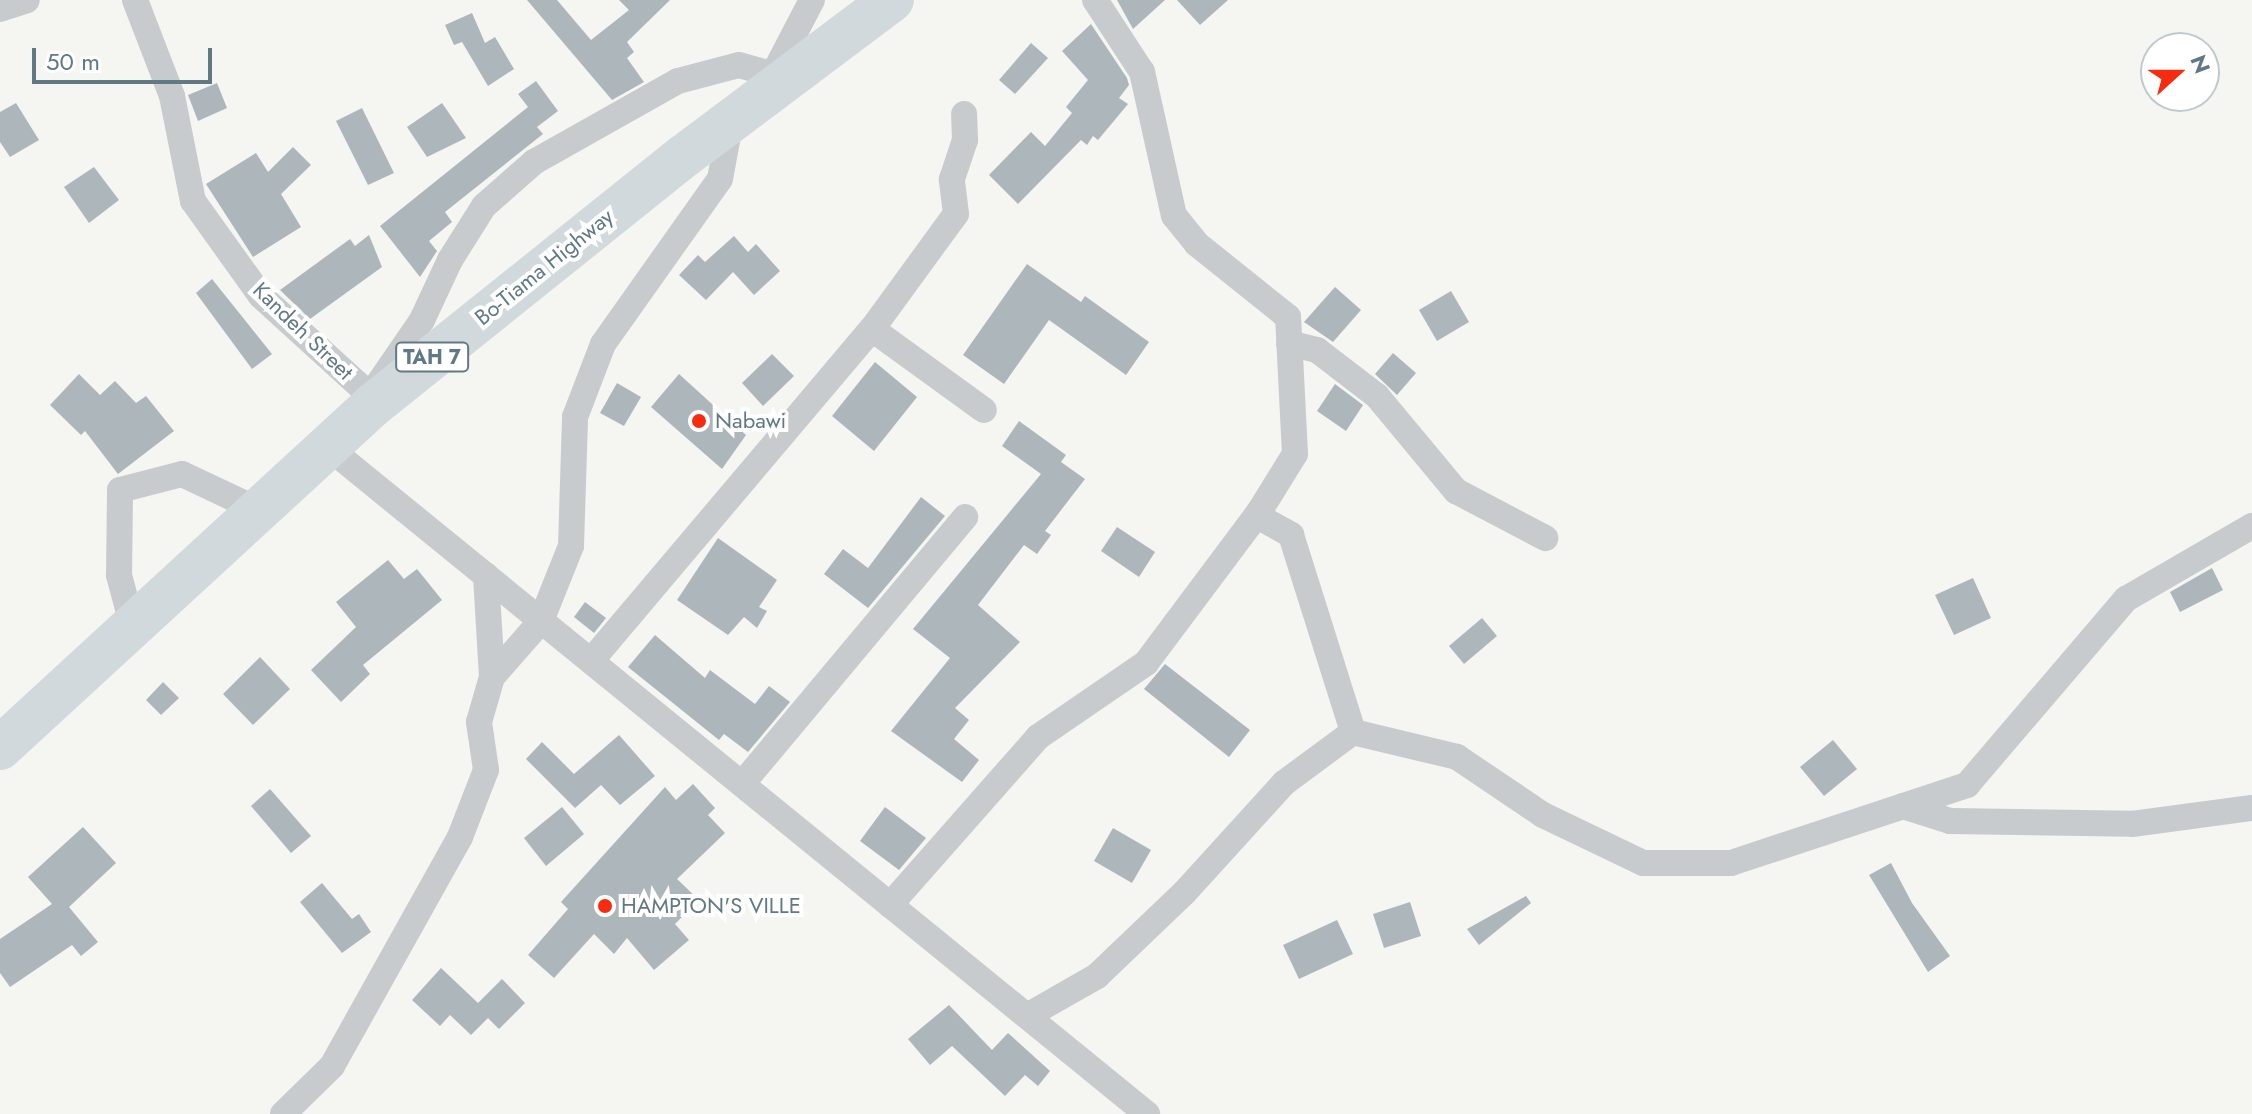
<!DOCTYPE html>
<html>
<head>
<meta charset="utf-8">
<style>
  body { margin:0 }
  #map { position:relative; width:2252px; height:1114px; overflow:hidden; background:#f5f5f1; font-family:Jost,sans-serif }
  div>[style] { position:absolute }
  [style*='--x'] { left:calc(var(--x)*1px); top:calc(var(--y)*1px); width:calc(var(--w)*1px); rotate:calc(var(--a)*1deg) }
  .building>* { inset:0; background:#adb7bb }
  .street>* { height:26px; margin:-13px; padding:0 13px; transform-origin:13px; border-radius:13px; background:#c7cbcd }
  .highway>* { height:44px; margin:-22px; padding:0 22px; transform-origin:22px; border-radius:22px; background:#d2d9dd }
  .dots>* { width:22px; height:22px; translate:-50% -50%; box-sizing:border-box; border:4px solid #fff; border-radius:50% }
  span { translate:-50% -50%; white-space:nowrap; text-align:center; line-height:1.15; -webkit-text-stroke:8px #fff; paint-order:stroke }
  .shield-label span { padding:2px 6px; background:#fff; border:2px solid; border-radius:6px; -webkit-text-stroke-width:0 }
  .shield-label { font-size:20px; color:#617985; font-weight:700 }
  .street-label { font-size:22px; color:#617985 }
  .poi-label { font-size:22px; color:#617985 }
  .left { translate:0 -50%; text-align:left }
  .north { position:absolute; left:2140px; top:32px; width:80px; height:80px; box-sizing:border-box; background:#fff; border:2px solid #c0c9ce; border-radius:50%; rotate:69deg; font-size:22px; font-weight:700; line-height:32px; text-align:center; color:#617985 }
  .north::after { content:''; display:block; margin:auto; width:28px; height:36px; background:#f62c10; clip-path:polygon(50% 0,100% 100%,50% 72%,0 100%) }
  .scale { position:absolute; left:32px; top:48px; width:180px; height:36px; box-sizing:border-box; border:4px solid #617985; border-top:0; padding-left:10px; font-size:24px; line-height:28px; white-space:nowrap; color:#617985; -webkit-text-stroke:6px #fff; paint-order:stroke }
</style>
</head>
<body>
<div id="map">
  <div class="building">
    <div style="clip-path:polygon(527px 0,557px 0,591px 40px,629px 10px,619px 0,670px 0,627px 42px,634px 52px,627px 58px,644px 82px,612px 100px)"></div>
    <div style="clip-path:polygon(1117px 0,1165px 0,1133px 29px)"></div>
    <div style="clip-path:polygon(1177px 0,1228px 0,1200px 25px)"></div>
    <div style="clip-path:polygon(472px 13px,485px 43px,495px 37px,514px 69px,488px 86px,462px 42px,454px 45px,445px 25px)"></div>
    <div style="clip-path:polygon(1091px 24px,1127px 78px,1129px 85px,1119px 98px,1128px 104px,1098px 140px,1093px 136px,1087px 145px,1081px 140px,1018px 204px,989px 175px,1031px 132px,1045px 146px,1072px 113px,1066px 107px,1088px 80px,1062px 51px)"></div>
    <div style="clip-path:polygon(1031px 43px,1048px 58px,1015px 94px,999px 80px)"></div>
    <div style="clip-path:polygon(536px 81px,558px 111px,537px 127px,543px 134px,445px 212px,452px 222px,429px 241px,437px 251px,420px 277px,380px 226px,528px 107px,518px 94px)"></div>
    <div style="clip-path:polygon(217px 83px,227px 108px,198px 121px,188px 95px)"></div>
    <div style="clip-path:polygon(16px 103px,39px 140px,10px 157px,0 142px,0 112px)"></div>
    <div style="clip-path:polygon(442px 103px,466px 138px,427px 157px,407px 127px)"></div>
    <div style="clip-path:polygon(362px 108px,394px 173px,368px 185px,336px 121px)"></div>
    <div style="clip-path:polygon(293px 147px,311px 165px,281px 194px,301px 227px,253px 257px,206px 184px,256px 153px,268px 172px)"></div>
    <div style="clip-path:polygon(94px 167px,119px 200px,89px 223px,64px 187px)"></div>
    <div style="clip-path:polygon(369px 235px,382px 267px,310px 319px,280px 290px,350px 239px,355px 246px)"></div>
    <div style="clip-path:polygon(734px 236px,748px 252px,756px 244px,780px 271px,754px 295px,733px 272px,706px 300px,679px 275px,698px 255px,705px 262px)"></div>
    <div style="clip-path:polygon(1027px 264px,1081px 302px,1085px 296px,1149px 342px,1126px 375px,1049px 320px,1004px 384px,963px 355px)"></div>
    <div style="clip-path:polygon(212px 279px,272px 354px,252px 369px,196px 293px)"></div>
    <div style="clip-path:polygon(1335px 287px,1361px 310px,1333px 342px,1304px 322px)"></div>
    <div style="clip-path:polygon(1451px 291px,1469px 322px,1437px 341px,1419px 310px)"></div>
    <div style="clip-path:polygon(1393px 353px,1416px 373px,1397px 395px,1375px 374px)"></div>
    <div style="clip-path:polygon(772px 354px,794px 376px,763px 406px,742px 383px)"></div>
    <div style="clip-path:polygon(875px 362px,917px 397px,874px 451px,832px 416px)"></div>
    <div style="clip-path:polygon(79px 374px,100px 395px,115px 381px,136px 403px,146px 396px,174px 431px,118px 474px,85px 431px,81px 435px,50px 405px)"></div>
    <div style="clip-path:polygon(679px 374px,746px 435px,722px 469px,651px 407px)"></div>
    <div style="clip-path:polygon(617px 383px,641px 397px,624px 426px,600px 413px)"></div>
    <div style="clip-path:polygon(1335px 384px,1363px 405px,1346px 431px,1317px 411px)"></div>
    <div style="clip-path:polygon(1019px 421px,1066px 455px,1061px 462px,1085px 479px,1045px 531px,1051px 535px,1037px 554px,1024px 545px,978px 605px,1020px 642px,955px 708px,969px 720px,954px 739px,979px 760px,962px 782px,891px 731px,950px 658px,913px 629px,1041px 474px,1002px 446px)"></div>
    <div style="clip-path:polygon(921px 497px,945px 516px,868px 608px,824px 574px,843px 549px,868px 568px)"></div>
    <div style="clip-path:polygon(1117px 527px,1155px 552px,1139px 577px,1101px 551px)"></div>
    <div style="clip-path:polygon(718px 538px,777px 580px,759px 607px,767px 611px,757px 628px,744px 617px,728px 635px,677px 600px)"></div>
    <div style="clip-path:polygon(388px 560px,404px 579px,417px 569px,442px 600px,363px 665px,370px 674px,341px 702px,311px 670px,356px 627px,336px 602px)"></div>
    <div style="clip-path:polygon(2212px 568px,2223px 590px,2180px 612px,2170px 592px)"></div>
    <div style="clip-path:polygon(1973px 578px,1991px 618px,1954px 635px,1935px 595px)"></div>
    <div style="clip-path:polygon(585px 602px,606px 618px,594px 633px,574px 617px)"></div>
    <div style="clip-path:polygon(1482px 618px,1497px 636px,1464px 664px,1449px 646px)"></div>
    <div style="clip-path:polygon(655px 635px,705px 678px,710px 670px,755px 704px,769px 686px,790px 702px,748px 752px,724px 734px,719px 740px,628px 667px)"></div>
    <div style="clip-path:polygon(260px 657px,290px 689px,253px 725px,223px 694px)"></div>
    <div style="clip-path:polygon(1165px 664px,1250px 730px,1229px 757px,1144px 689px)"></div>
    <div style="clip-path:polygon(163px 682px,179px 698px,161px 715px,146px 700px)"></div>
    <div style="clip-path:polygon(619px 735px,655px 776px,620px 805px,601px 785px,575px 808px,526px 759px,542px 742px,574px 774px)"></div>
    <div style="clip-path:polygon(1833px 740px,1857px 769px,1824px 796px,1800px 767px)"></div>
    <div style="clip-path:polygon(693px 784px,715px 808px,708px 815px,725px 833px,677px 879px,699px 900px,675px 924px,689px 940px,654px 970px,627px 938px,614px 954px,594px 934px,554px 978px,528px 955px,568px 909px,561px 902px,665px 787px,676px 800px)"></div>
    <div style="clip-path:polygon(270px 789px,311px 836px,291px 853px,251px 806px)"></div>
    <div style="clip-path:polygon(562px 807px,584px 834px,546px 866px,524px 838px)"></div>
    <div style="clip-path:polygon(885px 807px,926px 838px,899px 870px,860px 841px)"></div>
    <div style="clip-path:polygon(83px 827px,116px 863px,69px 907px,98px 942px,81px 956px,72px 945px,10px 987px,0 973px,0 939px,52px 904px,28px 877px)"></div>
    <div style="clip-path:polygon(1113px 828px,1151px 850px,1132px 883px,1094px 861px)"></div>
    <div style="clip-path:polygon(1891px 863px,1912px 903px,1950px 956px,1928px 972px,1869px 875px)"></div>
    <div style="clip-path:polygon(322px 883px,352px 919px,359px 914px,371px 932px,342px 953px,300px 902px)"></div>
    <div style="clip-path:polygon(1526px 896px,1531px 903px,1479px 945px,1467px 929px)"></div>
    <div style="clip-path:polygon(1410px 902px,1421px 936px,1384px 948px,1373px 914px)"></div>
    <div style="clip-path:polygon(1337px 920px,1353px 954px,1299px 979px,1283px 945px)"></div>
    <div style="clip-path:polygon(441px 968px,478px 1003px,502px 979px,525px 1003px,499px 1029px,488px 1018px,471px 1035px,450px 1015px,440px 1026px,412px 1000px)"></div>
    <div style="clip-path:polygon(949px 1005px,992px 1050px,1008px 1033px,1050px 1071px,1038px 1086px,1025px 1075px,1005px 1096px,952px 1046px,930px 1065px,908px 1039px)"></div>
  </div>
  <div class="street">
    <div style="--x:135;--y:0;--w:103;--a:68.9"></div>
    <div style="--x:172;--y:96;--w:107;--a:78.7"></div>
    <div style="--x:193;--y:201;--w:117;--a:54.4"></div>
    <div style="--x:261;--y:296;--w:149;--a:42.3"></div>
    <div style="--x:0;--y:9;--w:28;--a:-18"></div>
    <div style="--x:775;--y:71;--w:80;--a:-62.5"></div>
    <div style="--x:872;--y:329;--w:142;--a:-53.9"></div>
    <div style="--x:956;--y:214;--w:35;--a:-97"></div>
    <div style="--x:952;--y:179;--w:41;--a:-71.6"></div>
    <div style="--x:965;--y:140;--w:26;--a:-92"></div>
    <div style="--x:1289;--y:343;--w:29;--a:14"></div>
    <div style="--x:1317;--y:350;--w:76;--a:37.5"></div>
    <div style="--x:1377;--y:396;--w:124;--a:50.3"></div>
    <div style="--x:1456;--y:491;--w:101;--a:27.8"></div>
    <div style="--x:376;--y:387;--w:81;--a:-55.5"></div>
    <div style="--x:422;--y:320;--w:66;--a:-65"></div>
    <div style="--x:450;--y:260;--w:64;--a:-57.8"></div>
    <div style="--x:484;--y:206;--w:67;--a:-41.3"></div>
    <div style="--x:534;--y:162;--w:165;--a:-29.4"></div>
    <div style="--x:678;--y:81;--w:63;--a:-14.7"></div>
    <div style="--x:739;--y:65;--w:49;--a:15.5"></div>
    <div style="--x:329;--y:448;--w:1055;--a:39.15"></div>
    <div style="--x:1259;--y:512;--w:5;--a:90"></div>
    <div style="--x:1259;--y:517;--w:37;--a:29"></div>
    <div style="--x:1291;--y:535;--w:207;--a:72.5"></div>
    <div style="--x:132;--y:624;--w:51;--a:-104.9"></div>
    <div style="--x:119;--y:575;--w:85;--a:-89.3"></div>
    <div style="--x:120;--y:490;--w:64;--a:-14.5"></div>
    <div style="--x:182;--y:474;--w:84;--a:25.3"></div>
    <div style="--x:591;--y:661;--w:435;--a:-49.8"></div>
    <div style="--x:872;--y:329;--w:138;--a:35.9"></div>
    <div style="--x:492;--y:677;--w:74;--a:-48.8"></div>
    <div style="--x:541;--y:621;--w:81;--a:-68.2"></div>
    <div style="--x:571;--y:546;--w:129;--a:-88.2"></div>
    <div style="--x:575;--y:417;--w:78;--a:-69"></div>
    <div style="--x:603;--y:344;--w:202;--a:-54.7"></div>
    <div style="--x:720;--y:179;--w:61;--a:-79.6"></div>
    <div style="--x:742;--y:784;--w:348;--a:-50.1"></div>
    <div style="--x:1903;--y:806;--w:49;--a:17.7"></div>
    <div style="--x:1950;--y:821;--w:182;--a:0.9"></div>
    <div style="--x:2132;--y:824;--w:121;--a:-7.6"></div>
    <div style="--x:890;--y:905;--w:224;--a:-48.6"></div>
    <div style="--x:1038;--y:737;--w:131;--a:-34.4"></div>
    <div style="--x:1146;--y:663;--w:189;--a:-53.2"></div>
    <div style="--x:1259;--y:512;--w:68;--a:-58.2"></div>
    <div style="--x:1295;--y:454;--w:137;--a:-92.9"></div>
    <div style="--x:1288;--y:317;--w:117;--a:-141.3"></div>
    <div style="--x:1197;--y:244;--w:36;--a:-129"></div>
    <div style="--x:1174;--y:216;--w:148;--a:-102.5"></div>
    <div style="--x:1142;--y:72;--w:86;--a:-123.1"></div>
    <div style="--x:1027;--y:1016;--w:81;--a:-29.7"></div>
    <div style="--x:1097;--y:976;--w:120;--a:-43.7"></div>
    <div style="--x:1184;--y:893;--w:149;--a:-47.7"></div>
    <div style="--x:1284;--y:783;--w:86;--a:-36.5"></div>
    <div style="--x:1353;--y:732;--w:107;--a:13.5"></div>
    <div style="--x:1457;--y:757;--w:104;--a:34"></div>
    <div style="--x:1543;--y:815;--w:111;--a:25.6"></div>
    <div style="--x:1643;--y:863;--w:88;--a:0"></div>
    <div style="--x:1731;--y:863;--w:249;--a:-18.3"></div>
    <div style="--x:1967;--y:785;--w:245;--a:-49.5"></div>
    <div style="--x:2126;--y:599;--w:146;--a:-30.1"></div>
    <div style="--x:283;--y:1114;--w:69;--a:-44.4"></div>
    <div style="--x:332;--y:1066;--w:262;--a:-60.8"></div>
    <div style="--x:460;--y:837;--w:72;--a:-68.8"></div>
    <div style="--x:486;--y:770;--w:49;--a:-98.3"></div>
    <div style="--x:479;--y:722;--w:47;--a:-73.9"></div>
    <div style="--x:492;--y:677;--w:102;--a:-93.4"></div>
  </div>
  <div class="highway">
    <div style="--x:0;--y:748;--w:507;--a:-42.6"></div>
    <div style="--x:373;--y:405;--w:398;--a:-38.7"></div>
    <div style="--x:684;--y:156;--w:260;--a:-36.9"></div>
  </div>
  <div class="dots">
    <div style="left:699px;top:421px;background:#f62c10"></div>
    <div style="left:605px;top:906px;background:#f62c10"></div>
  </div>
  <div class="shield-label">
    <span style="left:432px;top:357px">TAH 7</span>
  </div>
  <div class="street-label">
    <span style="left:544px;top:267px;rotate:-39deg">Bo-Tiama Highway</span>
    <span style="left:303px;top:331px;rotate:44deg">Kandeh Street</span>
  </div>
  <div class="poi-label">
    <span class="left" style="left:715px;top:421px">Nabawi</span>
    <span class="left" style="left:621px;top:906px">HAMPTON'S VILLE</span>
  </div>
  <div class="north">N</div>
  <div class="scale">50 m</div>
</div>
</body>
</html>
